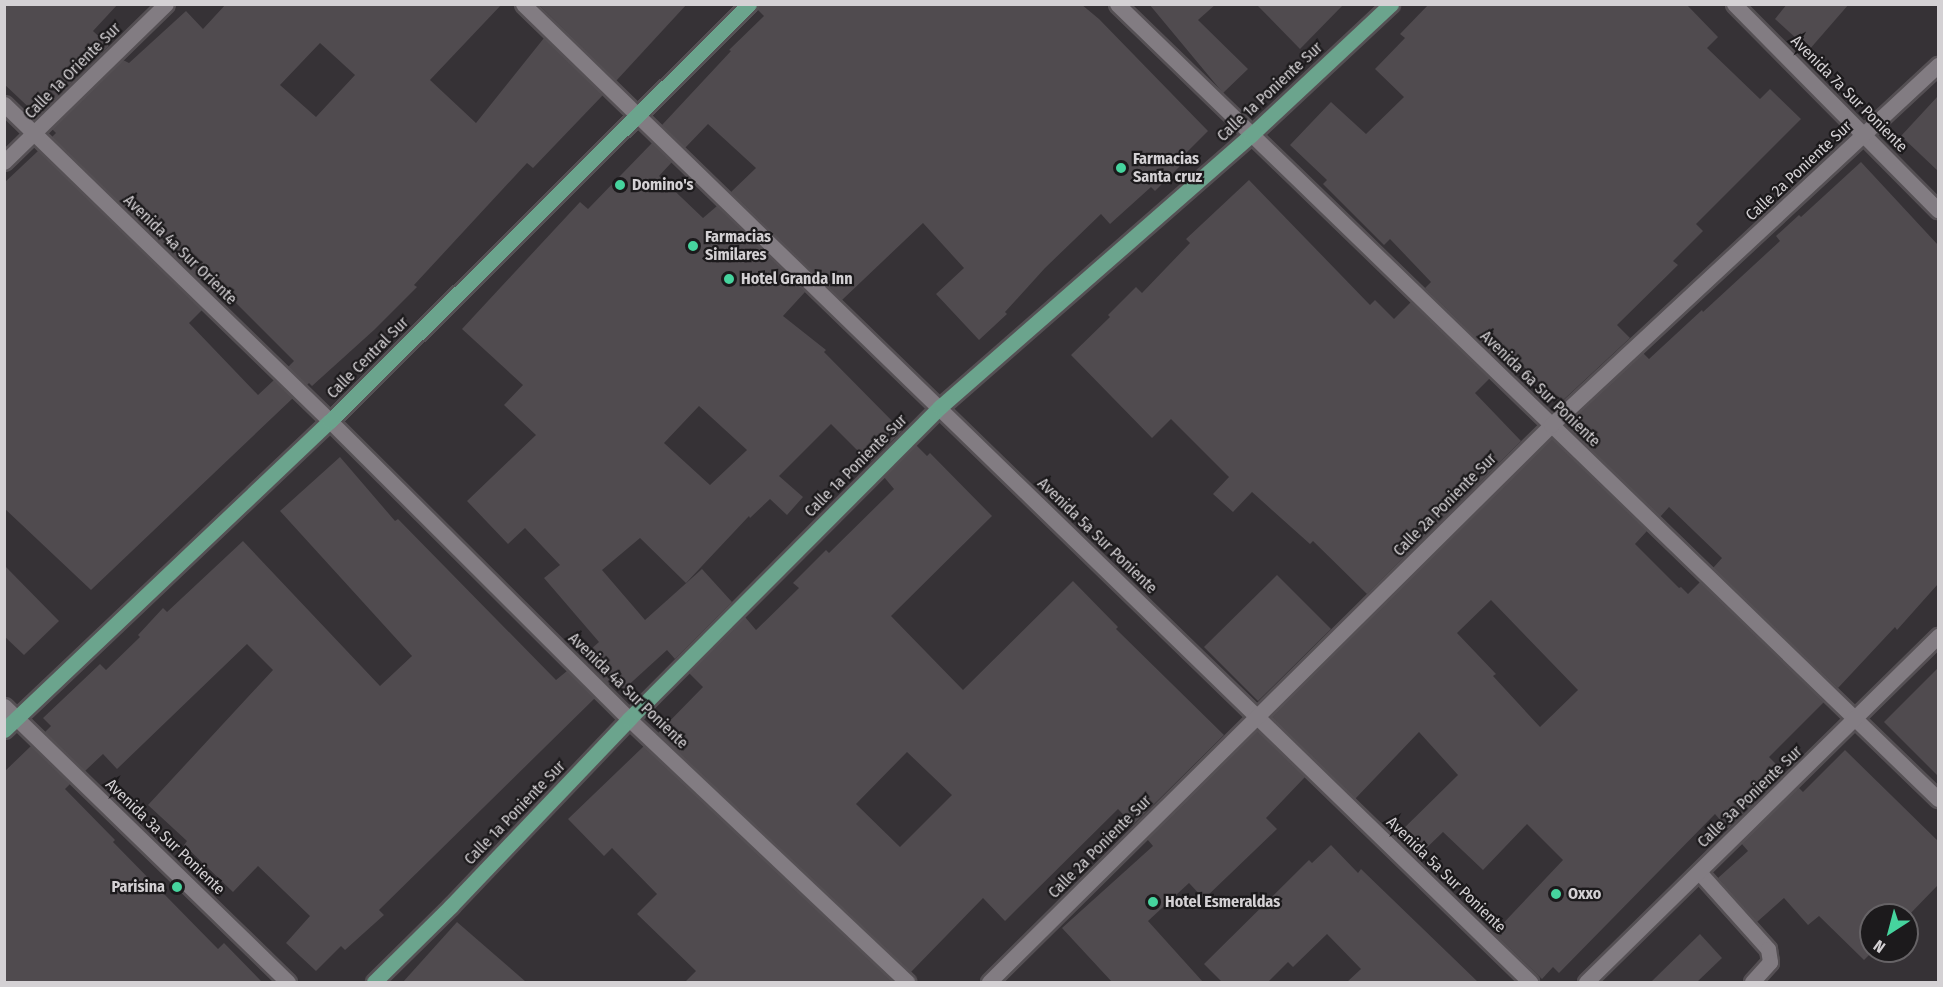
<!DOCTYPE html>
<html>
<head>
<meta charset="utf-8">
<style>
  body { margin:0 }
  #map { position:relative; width:1943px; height:987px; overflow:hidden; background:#363236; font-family:"Fira Sans Condensed",sans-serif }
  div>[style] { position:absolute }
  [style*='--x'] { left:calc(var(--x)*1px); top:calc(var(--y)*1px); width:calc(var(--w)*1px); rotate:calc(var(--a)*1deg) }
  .building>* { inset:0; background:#504b4f }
  .roads { filter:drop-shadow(2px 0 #555054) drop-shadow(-2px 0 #555054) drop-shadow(0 2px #555054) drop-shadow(0 -2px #555054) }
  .minor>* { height:15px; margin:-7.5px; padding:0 7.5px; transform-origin:7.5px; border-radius:7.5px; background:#827c82 }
  .major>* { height:15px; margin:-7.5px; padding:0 7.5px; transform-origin:7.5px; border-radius:7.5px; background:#6ba48d }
  .dots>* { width:16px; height:16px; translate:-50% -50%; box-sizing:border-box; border:3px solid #1c1a1c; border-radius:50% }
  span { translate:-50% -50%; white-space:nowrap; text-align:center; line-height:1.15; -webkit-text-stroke:4.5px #1c1a1c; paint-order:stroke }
  .street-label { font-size:16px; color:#d4d1d4 }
  .poi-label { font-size:16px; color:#d4d1d4; font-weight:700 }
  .left { translate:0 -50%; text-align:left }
  .right { translate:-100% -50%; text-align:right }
  .frame { position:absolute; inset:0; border:6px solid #d4d1d4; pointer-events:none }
  .north { position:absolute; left:1859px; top:903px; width:60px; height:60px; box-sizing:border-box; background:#1c1a1c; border:2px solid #666366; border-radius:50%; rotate:216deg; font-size:16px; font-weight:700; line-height:24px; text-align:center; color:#d4d1d4 }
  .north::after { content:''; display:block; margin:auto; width:21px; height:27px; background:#46d49e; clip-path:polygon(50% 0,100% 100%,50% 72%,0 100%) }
</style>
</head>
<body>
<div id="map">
  <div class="building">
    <div style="clip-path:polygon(4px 4px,118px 4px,93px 31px,109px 46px,38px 116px,4px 84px)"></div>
    <div style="clip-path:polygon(evenodd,226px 4px,502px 4px,430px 80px,476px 123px,544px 38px,603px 95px,533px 168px,527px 163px,414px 285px,417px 287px,374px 330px,312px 386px,309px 383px,307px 385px,288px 367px,294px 361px,223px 290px,216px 296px,52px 137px,56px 133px,52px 129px,123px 60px,129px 63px,186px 11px,203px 29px,226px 4px,320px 43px,355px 75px,316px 117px,280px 85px,320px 43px)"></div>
    <div style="clip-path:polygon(538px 4px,687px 4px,616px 81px)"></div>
    <div style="clip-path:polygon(758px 4px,1081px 4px,1099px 19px,1208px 131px,1182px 157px,1186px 160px,1155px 191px,1151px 187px,1110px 224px,1101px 214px,1045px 268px,1005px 312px,1007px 314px,979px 340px,936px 294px,964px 268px,923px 223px,842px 300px,731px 192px,756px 168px,708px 124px,685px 148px,662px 125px,731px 51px,729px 50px,764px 16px,757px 9px)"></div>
    <div style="clip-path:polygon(1149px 4px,1216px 4px,1198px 20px,1248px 69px,1223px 93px)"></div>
    <div style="clip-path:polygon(1256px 4px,1344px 4px,1300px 49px)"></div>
    <div style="clip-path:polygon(1429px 4px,1686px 4px,1718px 37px,1707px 48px,1760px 99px,1770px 89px,1801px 119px,1696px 224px,1703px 231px,1673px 261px,1678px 265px,1617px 325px,1630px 338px,1560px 403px,1513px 356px,1504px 365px,1425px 288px,1431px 282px,1390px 239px,1384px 245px,1323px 184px,1327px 180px,1290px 145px,1331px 102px,1366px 134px,1404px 97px,1375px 69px,1405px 38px,1400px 34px)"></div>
    <div style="clip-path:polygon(1787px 4px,1849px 4px,1809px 50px,1775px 19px)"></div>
    <div style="clip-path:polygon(1938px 96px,1938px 171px,1901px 136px)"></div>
    <div style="clip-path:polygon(evenodd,652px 143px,672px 162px,659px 176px,703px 218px,717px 206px,805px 292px,783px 316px,826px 350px,824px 352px,902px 431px,870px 463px,831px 424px,779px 476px,803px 497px,787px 515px,770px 499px,750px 518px,749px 516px,686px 583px,640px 538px,602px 570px,645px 620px,702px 569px,732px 602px,675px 659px,667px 650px,622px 691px,612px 681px,608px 685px,581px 658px,599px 642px,544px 578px,560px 565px,525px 528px,508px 544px,467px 501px,536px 435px,504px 405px,523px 385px,462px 329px,580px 202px,588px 209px,652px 143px,699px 406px,747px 450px,710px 485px,664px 443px,699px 406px)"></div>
    <div style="clip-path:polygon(38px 151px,202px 310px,189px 323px,258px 395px,274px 380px,293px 398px,91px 590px,4px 508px,4px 183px)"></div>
    <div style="clip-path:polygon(1861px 162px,1938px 245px,1938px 584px,1897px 630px,1895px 627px,1838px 688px,1713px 568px,1722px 558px,1669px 507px,1660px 517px,1566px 425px,1643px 353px,1649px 359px,1702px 310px,1703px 312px,1780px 241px,1776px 236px,1799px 215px,1801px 217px)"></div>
    <div style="clip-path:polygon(1249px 180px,1370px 305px,1375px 300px,1394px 319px,1411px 302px,1490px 378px,1475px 393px,1521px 441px,1367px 594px,1313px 541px,1310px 544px,1252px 492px,1233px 512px,1213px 494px,1229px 477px,1171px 419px,1152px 438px,1071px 355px,1110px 317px,1108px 315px,1136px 287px,1142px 293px,1190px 243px,1186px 239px)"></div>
    <div style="clip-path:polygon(evenodd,1551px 438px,1647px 531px,1635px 544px,1679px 588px,1681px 587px,1688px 594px,1700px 582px,1824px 702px,1769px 757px,1785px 773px,1728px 829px,1715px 814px,1559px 973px,1553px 967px,1542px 979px,1494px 933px,1563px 860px,1527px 824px,1483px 870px,1443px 832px,1416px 858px,1395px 837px,1458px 775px,1419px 732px,1355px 799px,1271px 717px,1551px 438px,1491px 600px,1578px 690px,1540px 727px,1493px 676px,1496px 674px,1457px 633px,1491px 600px)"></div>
    <div style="clip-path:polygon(evenodd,916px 445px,927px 456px,930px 453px,992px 516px,891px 616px,963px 690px,1073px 581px,1118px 627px,1116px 629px,1224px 735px,1133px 825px,1118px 809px,1005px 921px,983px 898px,911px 972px,658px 733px,703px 687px,689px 673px,745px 617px,756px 630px,799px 588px,793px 583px,826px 550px,829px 553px,894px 489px,884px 477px,916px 445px,907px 752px,952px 795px,900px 847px,856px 804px,907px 752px)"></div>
    <div style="clip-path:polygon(340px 457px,395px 521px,398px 519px,556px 680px,567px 671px,595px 698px,379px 910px,384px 915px,345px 950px,341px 946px,316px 971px,286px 943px,310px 916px,258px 866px,233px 892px,184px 845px,187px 841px,148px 805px,273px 670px,247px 644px,117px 769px,103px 754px,85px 771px,45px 732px,51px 726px,43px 718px,100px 664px,106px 670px,140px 637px,138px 635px,163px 608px,167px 612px,243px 541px,380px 686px,412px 656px,280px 511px)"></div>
    <div style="clip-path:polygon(4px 565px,59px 621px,24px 655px,4px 636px)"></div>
    <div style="clip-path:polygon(1277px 575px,1331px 629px,1258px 701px,1204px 647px)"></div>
    <div style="clip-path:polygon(1938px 668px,1938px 776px,1884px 722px)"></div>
    <div style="clip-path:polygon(1257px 730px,1305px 777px,1266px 818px,1277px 829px,1204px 899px,1189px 883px,1148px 921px,1203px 982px,1112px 982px,1062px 928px,1153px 846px,1147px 839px)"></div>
    <div style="clip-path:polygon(31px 746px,70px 784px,65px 789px,115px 840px,113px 842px,218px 949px,224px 943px,262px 982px,4px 982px,4px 772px)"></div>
    <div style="clip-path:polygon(644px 746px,893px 982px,685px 982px,696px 971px,637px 914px,657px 894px,612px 848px,604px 856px,568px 819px)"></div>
    <div style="clip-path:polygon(1845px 750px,1938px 841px,1938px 885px,1907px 917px,1871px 915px,1871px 951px,1873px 951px,1864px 960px,1819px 916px,1808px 925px,1784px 898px,1757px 922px,1718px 878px,1748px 851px,1741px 843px,1798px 787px,1803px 792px)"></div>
    <div style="clip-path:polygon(1331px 845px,1358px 873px,1361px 869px,1478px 982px,1347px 982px,1361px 969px,1327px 934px,1293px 967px,1288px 962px,1268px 982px,1222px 982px,1204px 964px,1309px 860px,1312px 863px)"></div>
    <div style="clip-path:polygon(457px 922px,526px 982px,403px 982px)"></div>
    <div style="clip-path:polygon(1700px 934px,1722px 958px,1697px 982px,1651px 982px)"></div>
  </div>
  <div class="roads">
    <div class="minor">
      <div style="--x:523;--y:4;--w:1404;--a:44.16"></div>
      <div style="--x:1117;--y:4;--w:1143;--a:44.08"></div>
      <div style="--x:1734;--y:4;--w:290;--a:45.3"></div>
      <div style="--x:4;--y:104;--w:455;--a:44.2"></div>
      <div style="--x:330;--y:421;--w:422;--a:44.9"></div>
      <div style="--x:629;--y:719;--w:383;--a:43.4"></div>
      <div style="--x:4;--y:162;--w:226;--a:-44.3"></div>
      <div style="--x:4;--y:706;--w:396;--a:44.2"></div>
      <div style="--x:1699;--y:872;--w:103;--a:48.1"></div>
      <div style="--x:1768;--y:949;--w:13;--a:81"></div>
      <div style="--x:1770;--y:962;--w:27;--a:132"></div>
      <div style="--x:989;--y:982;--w:791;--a:-44.74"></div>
      <div style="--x:1551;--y:425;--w:529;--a:-42.93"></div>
      <div style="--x:1586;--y:982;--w:494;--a:-44.5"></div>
    </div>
    <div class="major">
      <div style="--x:4;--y:730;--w:449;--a:-43.5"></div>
      <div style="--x:330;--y:421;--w:591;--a:-44.86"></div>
      <div style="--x:374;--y:982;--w:108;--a:-44.6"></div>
      <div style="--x:451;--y:906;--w:258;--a:-46.4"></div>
      <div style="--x:629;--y:719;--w:441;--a:-45.1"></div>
      <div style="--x:940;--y:407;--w:413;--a:-41.2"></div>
      <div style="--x:1251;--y:135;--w:192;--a:-43.1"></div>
    </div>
  </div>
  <div class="dots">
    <div style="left:1121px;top:168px;background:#46d49e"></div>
    <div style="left:620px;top:185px;background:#46d49e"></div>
    <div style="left:693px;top:246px;background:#46d49e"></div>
    <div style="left:729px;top:279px;background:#46d49e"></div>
    <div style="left:177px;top:887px;background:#46d49e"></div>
    <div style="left:1556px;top:894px;background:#46d49e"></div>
    <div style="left:1153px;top:902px;background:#46d49e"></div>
  </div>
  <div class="street-label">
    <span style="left:73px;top:71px;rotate:-45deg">Calle 1a Oriente Sur</span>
    <span style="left:1270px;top:92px;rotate:-43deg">Calle 1a Poniente Sur</span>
    <span style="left:1849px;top:94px;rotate:45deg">Avenida 7a Sur Poniente</span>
    <span style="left:1799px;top:171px;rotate:-43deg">Calle 2a Poniente Sur</span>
    <span style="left:180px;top:250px;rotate:44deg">Avenida 4a Sur Oriente</span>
    <span style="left:368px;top:358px;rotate:-45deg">Calle Central Sur</span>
    <span style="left:1540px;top:389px;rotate:44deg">Avenida 6a Sur Poniente</span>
    <span style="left:856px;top:466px;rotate:-45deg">Calle 1a Poniente Sur</span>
    <span style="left:1445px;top:505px;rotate:-45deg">Calle 2a Poniente Sur</span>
    <span style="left:1097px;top:536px;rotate:44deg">Avenida 5a Sur Poniente</span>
    <span style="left:628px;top:691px;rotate:44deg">Avenida 4a Sur Poniente</span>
    <span style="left:1750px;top:797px;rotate:-44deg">Calle 3a Poniente Sur</span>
    <span style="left:515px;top:813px;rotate:-46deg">Calle 1a Poniente Sur</span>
    <span style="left:165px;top:837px;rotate:44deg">Avenida 3a Sur Poniente</span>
    <span style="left:1100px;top:847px;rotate:-45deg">Calle 2a Poniente Sur</span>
    <span style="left:1446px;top:875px;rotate:44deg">Avenida 5a Sur Poniente</span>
  </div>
  <div class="poi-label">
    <span class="left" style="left:1133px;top:168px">Farmacias<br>Santa cruz</span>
    <span class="left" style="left:632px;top:185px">Domino's</span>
    <span class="left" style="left:705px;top:246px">Farmacias<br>Similares</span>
    <span class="left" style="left:741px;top:279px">Hotel Granda Inn</span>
    <span class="right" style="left:165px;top:887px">Parisina</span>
    <span class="left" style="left:1568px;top:894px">Oxxo</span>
    <span class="left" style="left:1165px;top:902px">Hotel Esmeraldas</span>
  </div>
  <div class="frame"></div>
  <div class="north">N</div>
</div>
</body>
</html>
